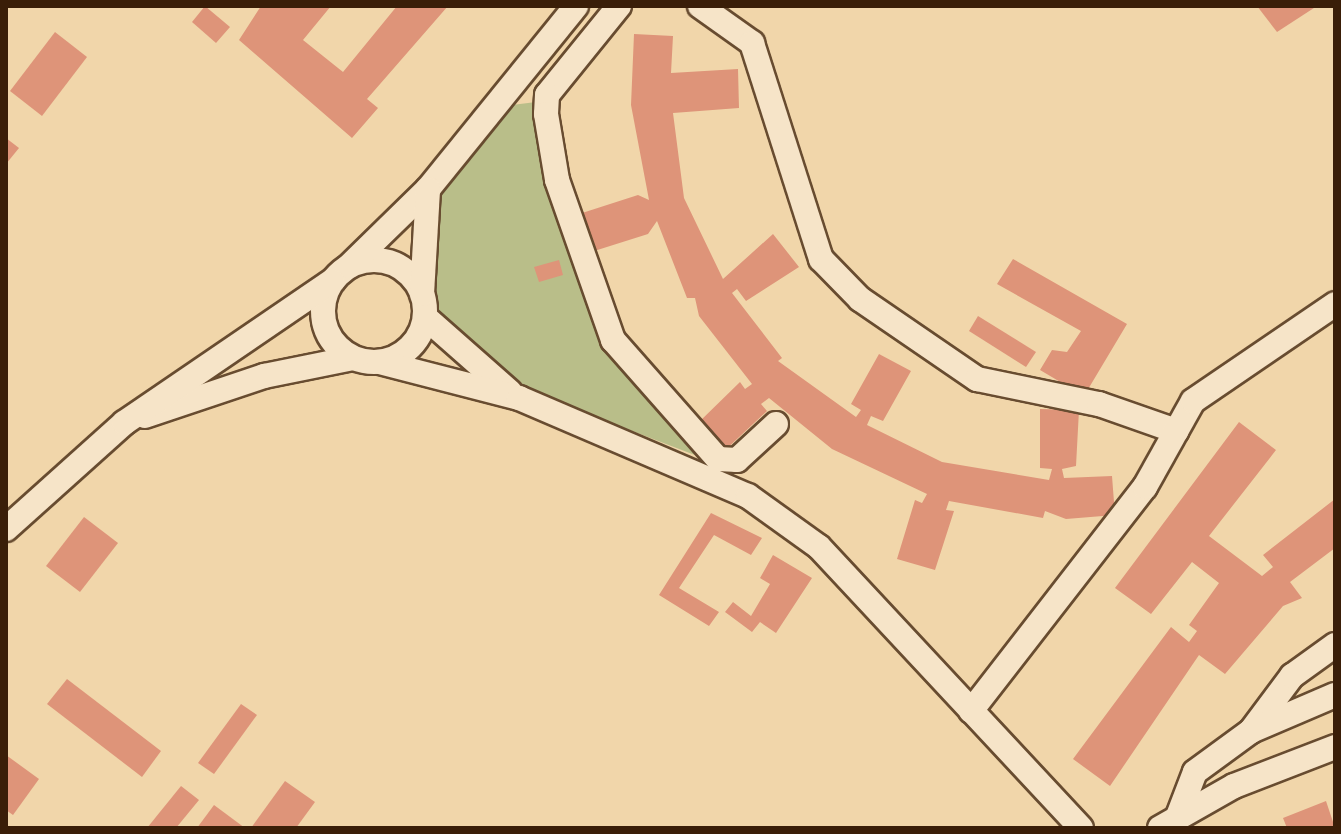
<!DOCTYPE html>
<html>
<head>
<meta charset="utf-8">
<style>
  body { margin:0 }
  #map { position:relative; width:1341px; height:834px; overflow:hidden; background:#f1d6aa; font-family:"Sorts Mill Goudy",serif }
  div>[style] { position:absolute }
  [style*='--x'] { left:calc(var(--x)*1px); top:calc(var(--y)*1px); width:calc(var(--w)*1px); rotate:calc(var(--a)*1deg) }
  .green>* { inset:0; background:#b9be89 }
  .building>* { inset:0; background:#de9479 }
  .roads { filter:drop-shadow(2px 0 #684c30) drop-shadow(-2px 0 #684c30) drop-shadow(0 2px #684c30) drop-shadow(0 -2px #684c30) }
  .minor>* { height:24px; margin:-12px; padding:0 12px; transform-origin:12px; border-radius:12px; background:#f6e4c8 }
  .minor>.ring { margin:-12px; padding:0; box-sizing:content-box; background:none; border:24px solid #f6e4c8; border-radius:50% }
  span { translate:-50% -50%; white-space:nowrap; text-align:center; line-height:1.15; -webkit-text-stroke:6px #f6e4c8; paint-order:stroke }
  .frame { position:absolute; inset:0; border:8px solid #3a1e08; pointer-events:none }
</style>
</head>
<body>
<div id="map">
  <div class="green">
    <div style="clip-path:polygon(536px 102px,603px 343px,700px 457px,528px 391px,442px 321px,435px 296px,439px 196px,512px 105px)"></div>
  </div>
  <div class="building">
    <div style="clip-path:polygon(205px 6px,230px 27px,216px 43px,192px 22px)"></div>
    <div style="clip-path:polygon(261px 6px,331px 6px,303px 40px,343px 72px,397px 6px,448px 6px,367px 99px,378px 108px,352px 138px,239px 40px)"></div>
    <div style="clip-path:polygon(1257px 6px,1317px 6px,1277px 32px)"></div>
    <div style="clip-path:polygon(55px 32px,87px 57px,42px 116px,10px 91px)"></div>
    <div style="clip-path:polygon(634px 34px,673px 36px,671px 73px,738px 69px,739px 108px,673px 113px,684px 198px,723px 279px,773px 234px,799px 267px,746px 301px,737px 289px,732px 293px,782px 358px,778px 361px,856px 417px,861px 410px,851px 404px,879px 354px,911px 371px,883px 421px,871px 416px,867px 425px,942px 462px,1049px 480px,1052px 469px,1040px 468px,1040px 409px,1079px 410px,1076px 466px,1062px 469px,1064px 478px,1112px 476px,1115px 515px,1066px 519px,1045px 511px,1043px 518px,949px 501px,946px 510px,954px 511px,935px 570px,897px 559px,915px 500px,922px 503px,927px 494px,832px 449px,769px 398px,761px 404px,767px 411px,721px 454px,697px 424px,740px 382px,745px 389px,752px 384px,699px 316px,695px 298px,687px 298px,657px 221px,648px 234px,591px 252px,579px 214px,638px 195px,649px 200px,631px 105px)"></div>
    <div style="clip-path:polygon(6px 138px,19px 148px,6px 164px)"></div>
    <div style="clip-path:polygon(1013px 259px,1127px 324px,1084px 396px,1040px 370px,1052px 350px,1067px 352px,1081px 331px,997px 284px)"></div>
    <div style="clip-path:polygon(559px 260px,563px 275px,539px 282px,534px 267px)"></div>
    <div style="clip-path:polygon(978px 316px,1036px 352px,1026px 367px,969px 331px)"></div>
    <div style="clip-path:polygon(1239px 422px,1276px 450px,1209px 536px,1262px 576px,1273px 567px,1263px 555px,1335px 499px,1335px 548px,1290px 582px,1302px 598px,1283px 606px,1225px 674px,1199px 655px,1110px 786px,1073px 759px,1171px 627px,1189px 642px,1197px 631px,1189px 625px,1219px 583px,1192px 562px,1151px 614px,1115px 588px)"></div>
    <div style="clip-path:polygon(711px 513px,762px 538px,751px 555px,714px 535px,679px 588px,719px 612px,709px 626px,659px 595px)"></div>
    <div style="clip-path:polygon(84px 517px,118px 543px,80px 592px,46px 566px)"></div>
    <div style="clip-path:polygon(773px 555px,812px 578px,776px 633px,760px 622px,752px 632px,725px 612px,733px 602px,751px 616px,770px 584px,760px 578px)"></div>
    <div style="clip-path:polygon(67px 679px,161px 751px,142px 777px,47px 704px)"></div>
    <div style="clip-path:polygon(241px 704px,257px 715px,214px 774px,198px 763px)"></div>
    <div style="clip-path:polygon(6px 755px,39px 779px,13px 815px,6px 810px)"></div>
    <div style="clip-path:polygon(285px 781px,315px 802px,296px 828px,251px 828px)"></div>
    <div style="clip-path:polygon(181px 786px,199px 800px,176px 828px,147px 828px)"></div>
    <div style="clip-path:polygon(1326px 801px,1335px 828px,1287px 828px,1283px 818px)"></div>
    <div style="clip-path:polygon(214px 805px,245px 828px,197px 828px)"></div>
  </div>
  <div class="roads">
    <div class="minor">
      <div style="--x:619;--y:6;--w:114;--a:129"></div>
      <div style="--x:547;--y:95;--w:19;--a:93"></div>
      <div style="--x:546;--y:114;--w:67;--a:80.5"></div>
      <div style="--x:557;--y:180;--w:170;--a:70.7"></div>
      <div style="--x:613;--y:340;--w:159;--a:48.6"></div>
      <div style="--x:718;--y:459;--w:19;--a:3"></div>
      <div style="--x:737;--y:460;--w:53;--a:-42.7"></div>
      <div style="--x:700;--y:6;--w:64;--a:35.4"></div>
      <div style="--x:752;--y:43;--w:227;--a:72.3"></div>
      <div style="--x:821;--y:259;--w:56;--a:45.7"></div>
      <div style="--x:860;--y:299;--w:142;--a:34.4"></div>
      <div style="--x:977;--y:379;--w:125;--a:11.6"></div>
      <div style="--x:1099;--y:404;--w:82;--a:19.3"></div>
      <div class="ring" style="left:323px;top:260px;width:78px;height:78px"></div>
      <div style="--x:349;--y:266;--w:110;--a:-44.3"></div>
      <div style="--x:428;--y:189;--w:235;--a:-51"></div>
      <div style="--x:422;--y:294;--w:105;--a:-86.7"></div>
      <div style="--x:425;--y:317;--w:113;--a:41.4"></div>
      <div style="--x:379;--y:362;--w:145;--a:14.4"></div>
      <div style="--x:519;--y:398;--w:249;--a:23.2"></div>
      <div style="--x:748;--y:496;--w:87;--a:35.7"></div>
      <div style="--x:819;--y:547;--w:384;--a:47"></div>
      <div style="--x:145;--y:416;--w:126;--a:-18.6"></div>
      <div style="--x:264;--y:376;--w:91;--a:-11.4"></div>
      <div style="--x:6;--y:529;--w:159;--a:-41.9"></div>
      <div style="--x:124;--y:423;--w:252;--a:-34.3"></div>
      <div style="--x:971;--y:711;--w:284;--a:-52.2"></div>
      <div style="--x:1145;--y:487;--w:98;--a:-60.8"></div>
      <div style="--x:1193;--y:401;--w:172;--a:-34.3"></div>
      <div style="--x:1251;--y:731;--w:69;--a:-53.3"></div>
      <div style="--x:1292;--y:676;--w:53;--a:-35.8"></div>
      <div style="--x:1178;--y:816;--w:47;--a:-68.9"></div>
      <div style="--x:1195;--y:772;--w:69;--a:-36.2"></div>
      <div style="--x:1251;--y:731;--w:91;--a:-23.2"></div>
      <div style="--x:1160;--y:828;--w:85;--a:-29.6"></div>
      <div style="--x:1234;--y:786;--w:108;--a:-21.1"></div>
    </div>
  </div>
  <div class="frame"></div>
</div>
</body>
</html>
